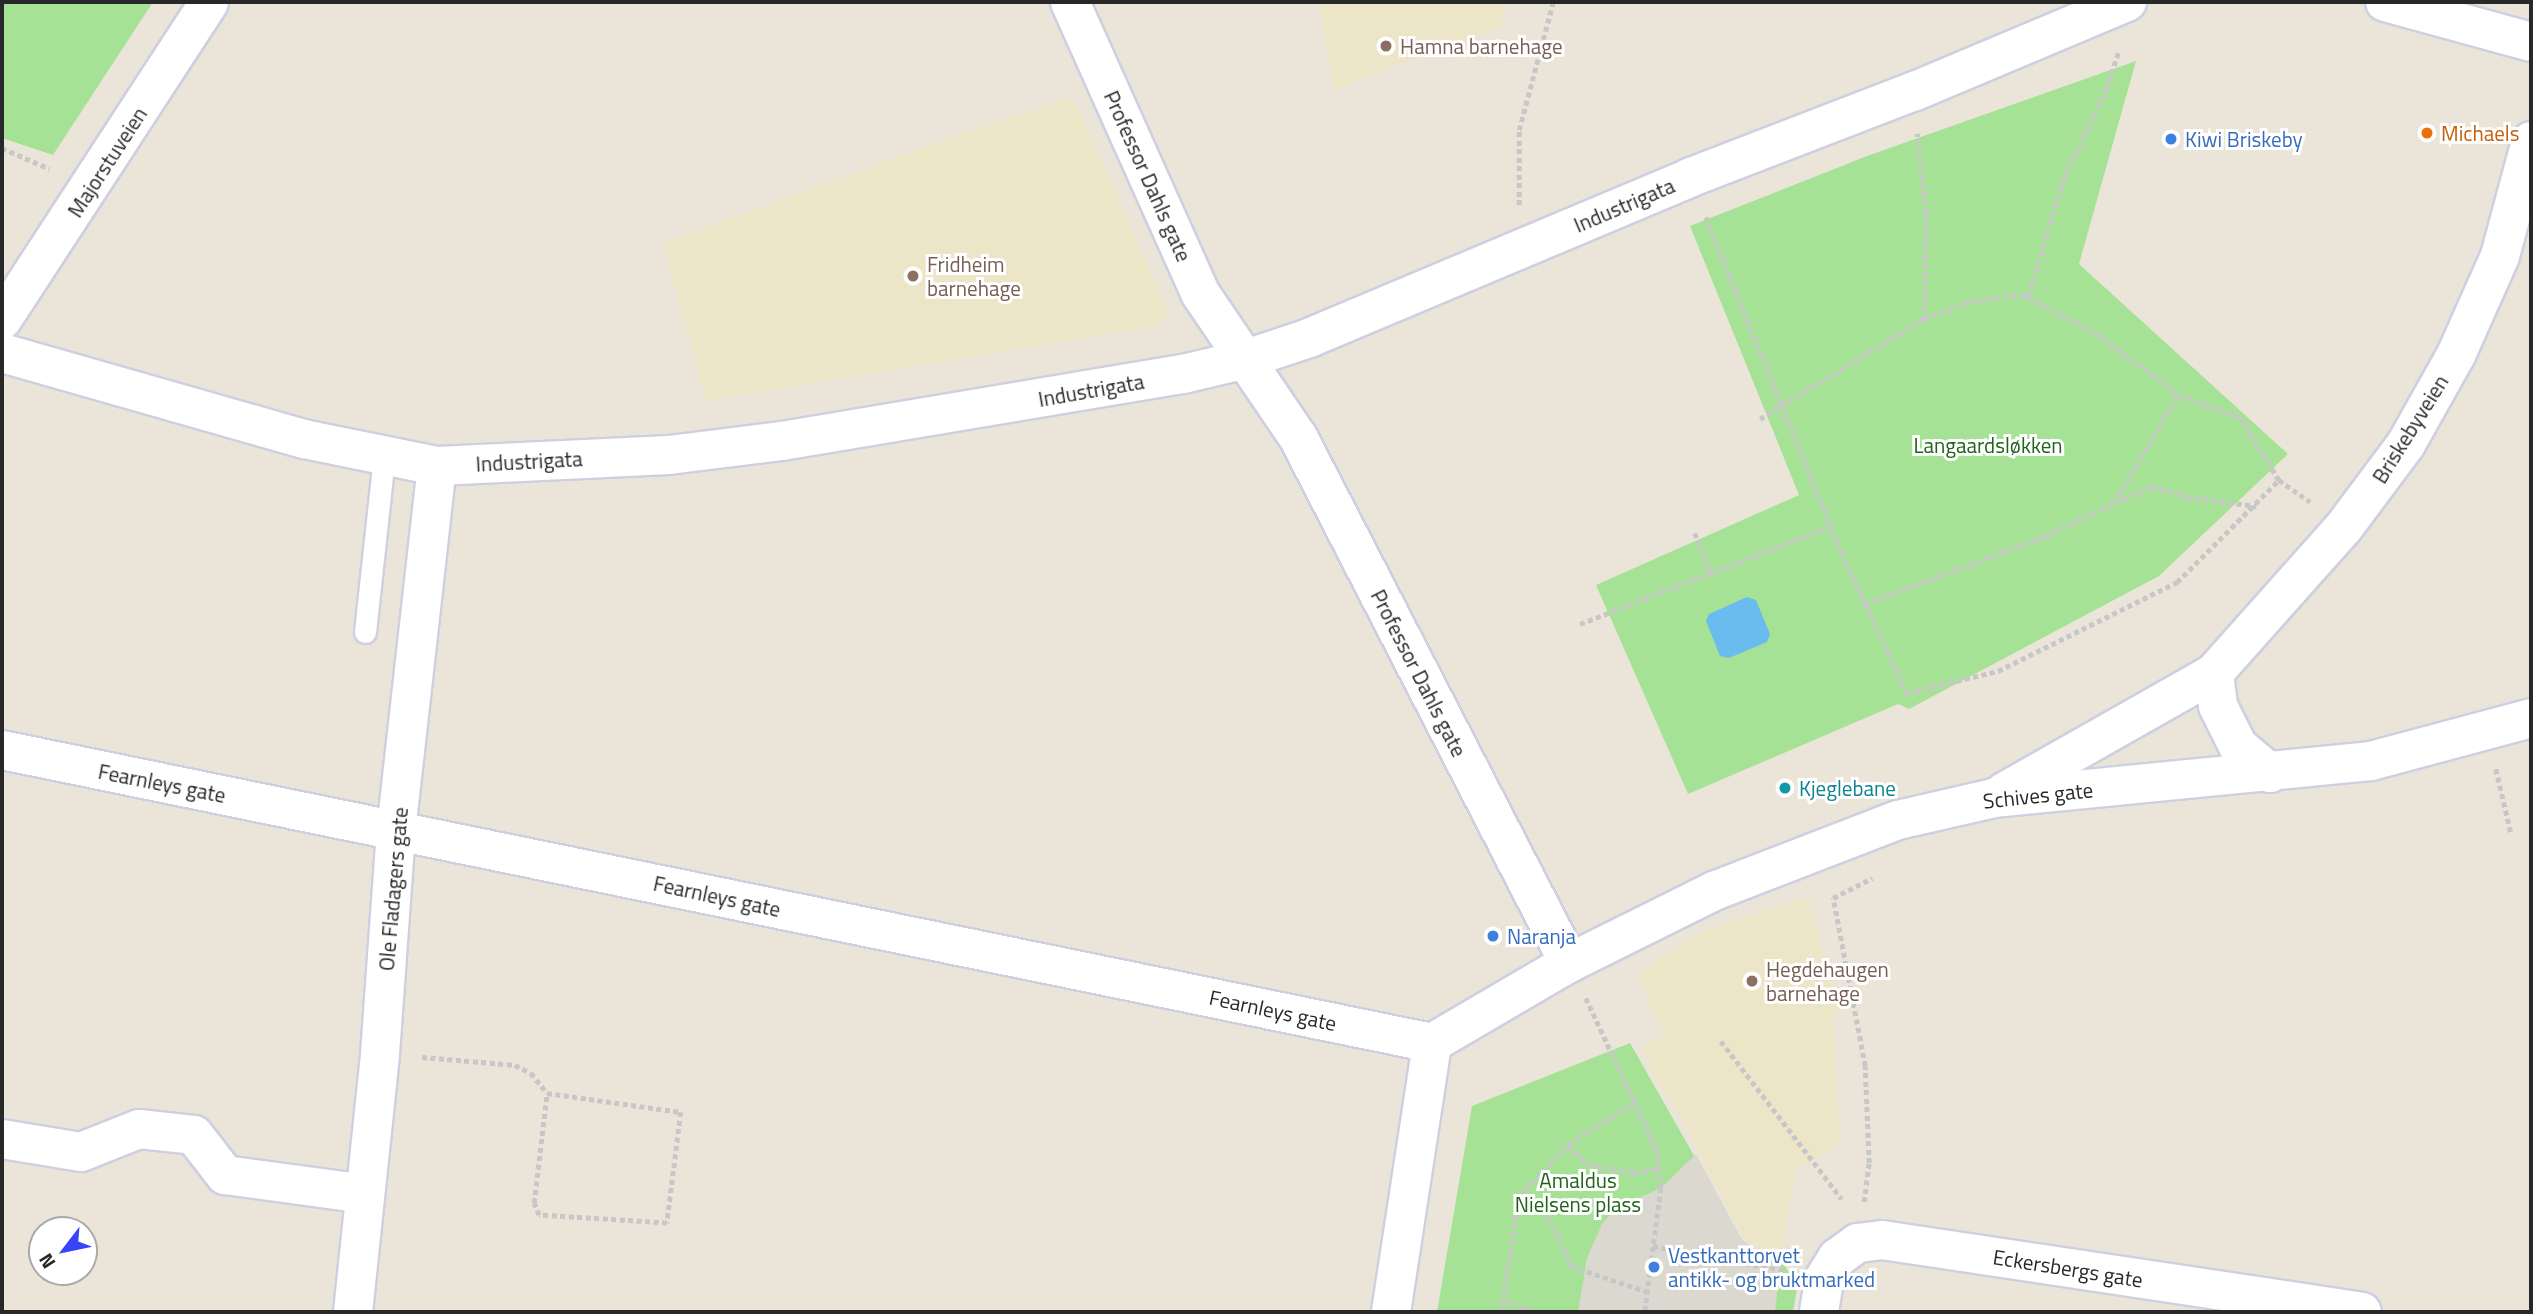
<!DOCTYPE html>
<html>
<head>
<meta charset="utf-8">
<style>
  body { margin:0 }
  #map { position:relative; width:2533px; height:1314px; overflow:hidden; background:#ebe5d9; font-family:"Titillium Web",sans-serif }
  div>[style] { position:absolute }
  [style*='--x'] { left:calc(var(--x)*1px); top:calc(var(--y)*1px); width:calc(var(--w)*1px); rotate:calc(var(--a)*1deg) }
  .education>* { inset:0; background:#ede5c8 }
  .green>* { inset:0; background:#a6e295 }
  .plaza>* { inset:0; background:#dbd8d0 }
  .water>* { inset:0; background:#6abcee }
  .path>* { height:4.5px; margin-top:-2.25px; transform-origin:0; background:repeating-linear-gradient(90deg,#c7c7c7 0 5px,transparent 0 8.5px) }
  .roads { filter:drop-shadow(2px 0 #ced0e1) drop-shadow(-2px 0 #ced0e1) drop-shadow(0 2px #ced0e1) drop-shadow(0 -2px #ced0e1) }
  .lane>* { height:21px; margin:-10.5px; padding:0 10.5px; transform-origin:10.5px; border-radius:10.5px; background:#fff }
  .street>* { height:38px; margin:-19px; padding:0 19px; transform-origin:19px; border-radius:19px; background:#fff }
  .secondary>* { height:38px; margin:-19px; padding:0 19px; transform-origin:19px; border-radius:19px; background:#fff }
  .dots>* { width:19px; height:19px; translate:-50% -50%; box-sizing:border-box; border:4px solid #fff; border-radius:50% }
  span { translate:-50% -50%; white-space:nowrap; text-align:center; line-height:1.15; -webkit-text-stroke:6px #fff; paint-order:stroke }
  .education-label { font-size:21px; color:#785e54 }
  .left { translate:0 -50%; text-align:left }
  .food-label { font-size:21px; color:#c56008 }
  .shop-label { font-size:21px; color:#366cbe }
  .street-label { font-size:21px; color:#282828 }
  .park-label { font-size:21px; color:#206319 }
  .culture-label { font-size:21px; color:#0d838f }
  .frame { position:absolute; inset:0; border:4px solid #282828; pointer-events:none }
  .north { position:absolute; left:28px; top:1216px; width:70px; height:70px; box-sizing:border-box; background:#fff; border:2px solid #a9a9a9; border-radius:50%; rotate:238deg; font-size:19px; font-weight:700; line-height:28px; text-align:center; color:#282828 }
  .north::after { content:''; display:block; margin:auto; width:24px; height:32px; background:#3744fa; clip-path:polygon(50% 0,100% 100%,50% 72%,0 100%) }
</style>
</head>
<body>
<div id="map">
  <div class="education">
    <div style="clip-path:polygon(1319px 2px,1505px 2px,1506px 24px,1333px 90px)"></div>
    <div style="clip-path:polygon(1073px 97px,1168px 310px,1160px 326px,706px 401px,663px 243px,944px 140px)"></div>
    <div style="clip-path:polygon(1808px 897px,1840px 1011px,1833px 1013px,1840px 1143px,1795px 1171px,1781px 1258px,1743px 1237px,1671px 1098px,1664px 1096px,1641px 1048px,1665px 1035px,1636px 974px,1702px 931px)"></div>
  </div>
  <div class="green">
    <div style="clip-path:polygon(2px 2px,153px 2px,53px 155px,2px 138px)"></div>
    <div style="clip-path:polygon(2136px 61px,2079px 264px,2288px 454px,2159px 576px,1909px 709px,1898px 704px,1688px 794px,1596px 585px,1799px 495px,1690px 226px,1867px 156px)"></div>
    <div style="clip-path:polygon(1630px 1043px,1742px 1240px,1760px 1253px,1781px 1258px,1797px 1288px,1793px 1312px,1437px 1312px,1472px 1106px)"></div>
  </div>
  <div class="plaza">
    <div style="clip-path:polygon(1696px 1154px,1742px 1240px,1760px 1253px,1781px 1258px,1775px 1312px,1578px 1312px,1587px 1258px,1602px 1224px,1615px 1209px,1661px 1188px)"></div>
  </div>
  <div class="water">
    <div style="clip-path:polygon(1747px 597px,1756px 600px,1770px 634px,1767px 642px,1729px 658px,1720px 656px,1706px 621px,1709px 614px)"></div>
  </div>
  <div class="path">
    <div style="--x:2;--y:148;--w:52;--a:23.6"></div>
    <div style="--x:1519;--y:205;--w:75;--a:-90"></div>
    <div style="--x:1519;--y:130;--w:132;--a:-75.1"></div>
    <div style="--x:1706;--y:217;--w:360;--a:68"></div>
    <div style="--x:1841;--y:551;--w:157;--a:65.1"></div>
    <div style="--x:1907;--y:693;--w:94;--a:-13.6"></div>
    <div style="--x:1998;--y:671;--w:200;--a:-26.4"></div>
    <div style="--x:2177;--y:582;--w:144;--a:-45"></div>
    <div style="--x:2279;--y:480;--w:38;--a:35"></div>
    <div style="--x:2028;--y:297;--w:125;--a:-73.3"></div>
    <div style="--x:2064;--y:177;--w:97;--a:-64.2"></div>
    <div style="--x:2106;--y:90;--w:39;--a:-72"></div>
    <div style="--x:1924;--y:319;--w:48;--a:-20.7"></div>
    <div style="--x:1969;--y:302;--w:54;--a:-8.6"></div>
    <div style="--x:2022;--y:294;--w:84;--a:28.4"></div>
    <div style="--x:2096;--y:334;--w:102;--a:35.9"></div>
    <div style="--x:2179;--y:394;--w:66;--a:21.2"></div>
    <div style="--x:2241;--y:418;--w:73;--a:58.5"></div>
    <div style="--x:1760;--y:419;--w:192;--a:-31.4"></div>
    <div style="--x:1924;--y:319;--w:106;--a:-88.9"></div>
    <div style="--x:1926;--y:213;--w:80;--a:-96.5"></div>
    <div style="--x:2115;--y:503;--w:40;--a:-25"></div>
    <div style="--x:2151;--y:486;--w:37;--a:17"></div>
    <div style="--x:2186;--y:497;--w:71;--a:7.3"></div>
    <div style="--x:1695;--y:533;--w:46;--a:68.4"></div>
    <div style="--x:1865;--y:604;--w:193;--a:-20.6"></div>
    <div style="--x:2046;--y:536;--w:76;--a:-25.9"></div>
    <div style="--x:2114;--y:503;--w:127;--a:-59.2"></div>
    <div style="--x:1580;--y:624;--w:270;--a:-21.3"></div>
    <div style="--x:2496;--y:769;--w:66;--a:76.8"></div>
    <div style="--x:1586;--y:998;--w:168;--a:65"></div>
    <div style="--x:1657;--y:1150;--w:38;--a:84"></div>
    <div style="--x:1661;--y:1188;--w:125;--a:97.4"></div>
    <div style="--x:1721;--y:1041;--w:199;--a:52.6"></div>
    <div style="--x:422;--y:1057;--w:93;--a:4.9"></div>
    <div style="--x:515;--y:1065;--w:18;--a:27"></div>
    <div style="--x:531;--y:1073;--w:26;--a:51"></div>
    <div style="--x:547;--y:1093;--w:135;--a:8.1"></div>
    <div style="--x:681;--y:1112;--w:112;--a:97.2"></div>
    <div style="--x:667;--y:1223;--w:128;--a:-176.4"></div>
    <div style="--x:539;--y:1215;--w:13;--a:-113"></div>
    <div style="--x:534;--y:1203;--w:111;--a:-83.3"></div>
    <div style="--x:1568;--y:1145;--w:27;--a:45"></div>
    <div style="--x:1587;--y:1164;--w:48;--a:10.8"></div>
    <div style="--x:1634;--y:1173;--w:25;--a:-9"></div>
    <div style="--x:1519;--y:1196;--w:19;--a:18"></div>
    <div style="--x:1537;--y:1202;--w:35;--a:57"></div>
    <div style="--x:1556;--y:1231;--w:38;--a:67"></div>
    <div style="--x:1571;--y:1266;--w:81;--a:18.7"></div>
    <div style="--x:1864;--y:1202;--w:39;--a:-83"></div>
    <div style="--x:1869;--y:1163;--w:97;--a:-92.4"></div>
    <div style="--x:1865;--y:1066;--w:171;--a:-100.8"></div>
    <div style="--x:1833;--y:898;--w:44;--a:-27.1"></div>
    <div style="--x:1653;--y:1246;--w:135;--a:10.6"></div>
    <div style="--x:1503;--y:1301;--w:36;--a:18"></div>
    <div style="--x:1501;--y:1312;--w:117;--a:-81.2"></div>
    <div style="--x:1519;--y:1196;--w:71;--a:-46.1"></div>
    <div style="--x:1568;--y:1145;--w:80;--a:-32.7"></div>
  </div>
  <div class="roads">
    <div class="lane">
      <div style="--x:365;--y:632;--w:177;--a:-83.8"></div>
    </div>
    <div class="street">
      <div style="--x:1070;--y:2;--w:319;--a:65.9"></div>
      <div style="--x:1200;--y:293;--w:174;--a:55.8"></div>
      <div style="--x:1298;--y:437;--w:592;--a:62.74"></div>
      <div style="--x:2214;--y:673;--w:33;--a:83"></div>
      <div style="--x:2218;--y:706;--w:45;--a:63.4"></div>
      <div style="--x:2238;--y:746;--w:42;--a:40.2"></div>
      <div style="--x:2;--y:750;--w:1460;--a:11.58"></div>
      <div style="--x:2004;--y:792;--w:241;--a:-29.5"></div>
      <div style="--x:2214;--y:673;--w:195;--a:-48.3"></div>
      <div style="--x:2344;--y:527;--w:104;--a:-53.2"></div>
      <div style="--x:2406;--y:444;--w:102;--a:-60.7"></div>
      <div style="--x:2456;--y:355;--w:108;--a:-66"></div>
      <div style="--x:2500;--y:256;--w:119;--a:-74.9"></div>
      <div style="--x:2;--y:1139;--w:80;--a:9.3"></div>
      <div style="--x:81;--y:1152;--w:62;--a:-21.6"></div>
      <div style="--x:139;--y:1129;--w:55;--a:6.2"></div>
      <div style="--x:194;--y:1135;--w:51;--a:52.2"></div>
      <div style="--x:225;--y:1175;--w:141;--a:7.7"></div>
      <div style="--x:353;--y:1312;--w:259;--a:-84"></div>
      <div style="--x:380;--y:1054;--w:224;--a:-85.9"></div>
      <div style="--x:396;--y:831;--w:367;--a:-83.6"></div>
      <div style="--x:1391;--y:1312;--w:272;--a:-81.3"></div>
      <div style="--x:1432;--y:1043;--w:159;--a:-30.3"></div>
      <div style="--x:1569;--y:963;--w:162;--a:-26.4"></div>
      <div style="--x:1714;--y:891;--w:197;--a:-21.1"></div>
      <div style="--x:1898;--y:820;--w:98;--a:-12.9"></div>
      <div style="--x:1994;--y:798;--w:379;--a:-5.6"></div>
      <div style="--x:2371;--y:761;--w:166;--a:-15"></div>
      <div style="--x:1819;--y:1312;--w:33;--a:-81"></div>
      <div style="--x:1824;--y:1279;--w:25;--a:-58"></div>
      <div style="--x:1837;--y:1258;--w:26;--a:-36"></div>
      <div style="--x:1858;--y:1243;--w:24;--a:-7"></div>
      <div style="--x:1882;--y:1240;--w:485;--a:8.5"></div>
    </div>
    <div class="secondary">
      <div style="--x:2385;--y:2;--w:151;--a:15.3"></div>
      <div style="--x:2;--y:320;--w:379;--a:-56.9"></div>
      <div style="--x:2;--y:353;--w:314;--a:15.9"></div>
      <div style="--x:304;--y:439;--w:136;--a:11.5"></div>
      <div style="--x:437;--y:466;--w:232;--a:-2.7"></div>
      <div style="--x:669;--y:455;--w:114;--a:-7.1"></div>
      <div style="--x:782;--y:441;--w:407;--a:-9.5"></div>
      <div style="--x:1183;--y:374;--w:65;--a:-13.4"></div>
      <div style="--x:1246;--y:359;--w:66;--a:-18.4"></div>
      <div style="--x:1309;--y:338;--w:412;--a:-22.8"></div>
      <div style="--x:1689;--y:178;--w:242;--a:-21.1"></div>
      <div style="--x:1915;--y:91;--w:230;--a:-22.8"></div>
    </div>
  </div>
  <div class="dots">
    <div style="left:1386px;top:46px;background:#8d6e63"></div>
    <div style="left:2427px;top:133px;background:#e8710a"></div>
    <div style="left:2171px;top:139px;background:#3f7fe0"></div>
    <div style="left:913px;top:276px;background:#8d6e63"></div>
    <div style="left:1785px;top:788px;background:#0f9aa8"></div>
    <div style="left:1493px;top:936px;background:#3f7fe0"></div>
    <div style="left:1752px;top:981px;background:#8d6e63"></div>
    <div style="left:1654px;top:1267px;background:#3f7fe0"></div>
  </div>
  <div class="education-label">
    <span class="left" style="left:1400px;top:46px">Hamna barnehage</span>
    <span class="left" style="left:927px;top:276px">Fridheim<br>barnehage</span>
    <span class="left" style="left:1766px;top:981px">Hegdehaugen<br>barnehage</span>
  </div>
  <div class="food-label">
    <span class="left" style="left:2441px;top:133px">Michaels</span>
  </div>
  <div class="shop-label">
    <span class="left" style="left:2185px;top:139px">Kiwi Briskeby</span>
    <span class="left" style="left:1507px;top:936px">Naranja</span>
    <span class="left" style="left:1668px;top:1267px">Vestkanttorvet<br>antikk- og bruktmarked</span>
  </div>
  <div class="street-label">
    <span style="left:107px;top:162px;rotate:-57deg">Majorstuveien</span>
    <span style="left:1148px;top:176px;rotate:66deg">Professor Dahls gate</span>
    <span style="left:1624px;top:205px;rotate:-23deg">Industrigata</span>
    <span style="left:1091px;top:390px;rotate:-10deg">Industrigata</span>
    <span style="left:2410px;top:429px;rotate:-58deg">Briskebyveien</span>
    <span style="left:529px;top:461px;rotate:-3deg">Industrigata</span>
    <span style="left:1419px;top:673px;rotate:63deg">Professor Dahls gate</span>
    <span style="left:162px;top:783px;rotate:11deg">Fearnleys gate</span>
    <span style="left:2038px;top:795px;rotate:-6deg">Schives gate</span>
    <span style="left:393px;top:889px;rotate:-85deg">Ole Fladagers gate</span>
    <span style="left:717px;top:896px;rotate:12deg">Fearnleys gate</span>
    <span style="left:1273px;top:1010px;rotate:12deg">Fearnleys gate</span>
    <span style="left:2068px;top:1268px;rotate:9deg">Eckersbergs gate</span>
  </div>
  <div class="park-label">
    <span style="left:1988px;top:445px">Langaardsløkken</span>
    <span style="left:1578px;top:1192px">Amaldus<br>Nielsens plass</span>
  </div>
  <div class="culture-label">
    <span class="left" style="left:1799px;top:788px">Kjeglebane</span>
  </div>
  <div class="frame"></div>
  <div class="north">N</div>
</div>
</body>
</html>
